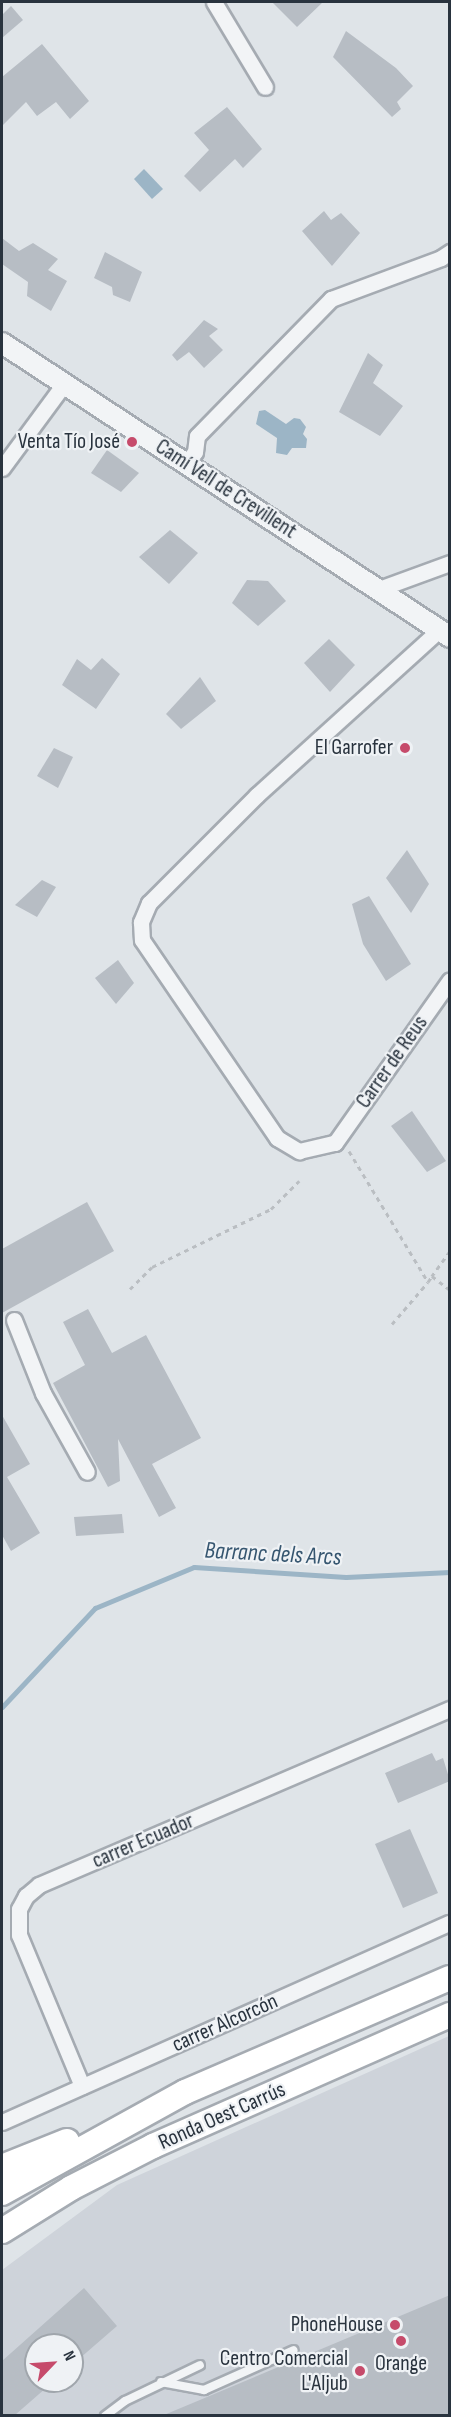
<!DOCTYPE html>
<html>
<head>
<meta charset="utf-8">
<style>
  body { margin:0 }
  #map { position:relative; width:451px; height:2417px; overflow:hidden; background:#dfe4e8; font-family:"Sofia Sans Condensed",sans-serif }
  div>[style] { position:absolute }
  [style*='--x'] { left:calc(var(--x)*1px); top:calc(var(--y)*1px); width:calc(var(--w)*1px); rotate:calc(var(--a)*1deg) }
  .built>* { inset:0; background:#ced3da }
  .water>* { inset:0; background:#9cb5c6 }
  .stream>* { height:5px; margin:-2.5px; padding:0 2.5px; transform-origin:2.5px; border-radius:2.5px; background:#9cb5c6 }
  .building>* { inset:0; background:#b7bdc4 }
  .path>* { height:3px; margin-top:-1.5px; transform-origin:0; background:repeating-linear-gradient(90deg,#babec2 0 4.5px,transparent 0 9px) }
  .roads { filter:drop-shadow(2px 0 #a5abb2) drop-shadow(-2px 0 #a5abb2) drop-shadow(0 2px #a5abb2) drop-shadow(0 -2px #a5abb2) }
  .service>* { height:8px; margin:-4px; padding:0 4px; transform-origin:4px; border-radius:4px; background:#f2f4f6 }
  .minor>* { height:15px; margin:-7.5px; padding:0 7.5px; transform-origin:7.5px; border-radius:7.5px; background:#f2f4f6 }
  .tertiary>* { height:20px; margin:-10px; padding:0 10px; transform-origin:10px; border-radius:10px; background:#f2f4f6 }
  .primary>* { height:24px; margin:-12px; padding:0 12px; transform-origin:12px; border-radius:12px; background:#fff }
  .dots>* { width:16px; height:16px; translate:-50% -50%; box-sizing:border-box; border:3px solid #eff2f5; border-radius:50% }
  span { translate:-50% -50%; white-space:nowrap; text-align:center; line-height:1.15; -webkit-text-stroke:4.5px #eff2f5; paint-order:stroke }
  .poi-label { font-size:22px; color:#29333e }
  .right { translate:-100% -50%; text-align:right }
  .street-label { font-size:22px; color:#29333e }
  .water-label { font-size:24px; color:#365670; font-style:italic }
  .frame { position:absolute; inset:0; border:3px solid #29333e; pointer-events:none }
  .north { position:absolute; left:24px; top:2333px; width:60px; height:60px; box-sizing:border-box; background:#eff2f5; border:2px solid #a0a6ac; border-radius:50%; rotate:65deg; font-size:16px; font-weight:700; line-height:24px; text-align:center; color:#29333e }
  .north::after { content:''; display:block; margin:auto; width:21px; height:27px; background:#c64b6b; clip-path:polygon(50% 0,100% 100%,50% 72%,0 100%) }
</style>
</head>
<body>
<div id="map">
  <div class="built">
    <div style="clip-path:polygon(evenodd,449px 2036px,449px 2415px,2px 2415px,2px 2270px,117px 2185px,449px 2036px,36px 2345px,72px 2345px,72px 2381px,36px 2381px,36px 2345px)"></div>
  </div>
  <div class="water">
    <div style="clip-path:polygon(144px 169px,163px 189px,152px 199px,134px 179px)"></div>
    <div style="clip-path:polygon(265px 410px,286px 424px,294px 418px,300px 419px,306px 427px,303px 434px,307px 439px,306px 448px,292px 448px,287px 455px,276px 453px,277px 438px,256px 424px,259px 411px)"></div>
  </div>
  <div class="stream">
    <div style="--x:2;--y:1707;--w:136;--a:-46.8"></div>
    <div style="--x:95;--y:1608;--w:107;--a:-22.5"></div>
    <div style="--x:194;--y:1567;--w:152;--a:3.8"></div>
    <div style="--x:346;--y:1577;--w:104;--a:-2.8"></div>
  </div>
  <div class="building">
    <div style="clip-path:polygon(272px 2px,323px 2px,297px 27px)"></div>
    <div style="clip-path:polygon(11px 6px,23px 20px,2px 38px,2px 15px)"></div>
    <div style="clip-path:polygon(346px 31px,396px 68px,413px 86px,397px 102px,401px 109px,392px 117px,333px 57px)"></div>
    <div style="clip-path:polygon(42px 44px,89px 101px,70px 119px,56px 102px,37px 116px,26px 102px,2px 126px,2px 77px)"></div>
    <div style="clip-path:polygon(227px 107px,262px 149px,243px 168px,235px 159px,200px 192px,184px 176px,209px 150px,194px 133px)"></div>
    <div style="clip-path:polygon(324px 211px,331px 220px,341px 213px,360px 233px,332px 266px,302px 231px)"></div>
    <div style="clip-path:polygon(2px 238px,19px 251px,33px 243px,58px 259px,48px 270px,67px 281px,51px 311px,27px 296px,28px 282px,2px 264px)"></div>
    <div style="clip-path:polygon(105px 252px,142px 272px,130px 302px,113px 295px,112px 287px,94px 278px)"></div>
    <div style="clip-path:polygon(204px 320px,218px 329px,209px 336px,223px 350px,204px 368px,189px 352px,177px 361px,172px 355px)"></div>
    <div style="clip-path:polygon(368px 353px,383px 365px,373px 383px,403px 406px,380px 436px,339px 412px)"></div>
    <div style="clip-path:polygon(107px 450px,139px 473px,121px 492px,91px 473px)"></div>
    <div style="clip-path:polygon(170px 530px,198px 553px,169px 584px,139px 557px)"></div>
    <div style="clip-path:polygon(247px 580px,268px 581px,286px 601px,258px 626px,232px 603px)"></div>
    <div style="clip-path:polygon(329px 639px,355px 665px,330px 692px,304px 663px)"></div>
    <div style="clip-path:polygon(102px 658px,120px 674px,96px 709px,62px 685px,77px 659px,91px 670px)"></div>
    <div style="clip-path:polygon(200px 677px,216px 701px,181px 729px,166px 714px)"></div>
    <div style="clip-path:polygon(54px 748px,73px 757px,58px 788px,37px 776px)"></div>
    <div style="clip-path:polygon(407px 850px,429px 884px,411px 913px,386px 878px)"></div>
    <div style="clip-path:polygon(42px 880px,56px 887px,37px 917px,15px 905px)"></div>
    <div style="clip-path:polygon(369px 896px,411px 964px,386px 981px,363px 944px,352px 904px)"></div>
    <div style="clip-path:polygon(118px 960px,134px 983px,116px 1004px,95px 978px)"></div>
    <div style="clip-path:polygon(412px 1111px,446px 1161px,427px 1172px,391px 1126px)"></div>
    <div style="clip-path:polygon(87px 1202px,114px 1251px,2px 1313px,2px 1249px)"></div>
    <div style="clip-path:polygon(88px 1309px,112px 1353px,146px 1335px,201px 1438px,152px 1464px,176px 1508px,159px 1517px,118px 1439px,120px 1481px,108px 1487px,53px 1383px,85px 1365px,63px 1322px)"></div>
    <div style="clip-path:polygon(2px 1415px,30px 1464px,7px 1477px,40px 1533px,11px 1551px,2px 1535px)"></div>
    <div style="clip-path:polygon(122px 1514px,124px 1533px,76px 1536px,74px 1517px)"></div>
    <div style="clip-path:polygon(432px 1753px,436px 1761px,443px 1758px,450px 1781px,398px 1803px,385px 1773px)"></div>
    <div style="clip-path:polygon(410px 1829px,438px 1893px,403px 1908px,375px 1844px)"></div>
    <div style="clip-path:polygon(84px 2288px,117px 2326px,72px 2365px,72px 2345px,36px 2345px,36px 2381px,54px 2381px,15px 2415px,2px 2415px,2px 2361px)"></div>
    <div style="clip-path:polygon(450px 2295px,450px 2415px,164px 2415px)"></div>
  </div>
  <div class="path">
    <div style="--x:349;--y:1151;--w:153;--a:58.9"></div>
    <div style="--x:428;--y:1282;--w:7;--a:-56"></div>
    <div style="--x:450;--y:1251;--w:31;--a:126"></div>
    <div style="--x:432;--y:1276;--w:23;--a:38"></div>
    <div style="--x:130;--y:1289;--w:31;--a:-45"></div>
    <div style="--x:152;--y:1267;--w:132;--a:-26"></div>
    <div style="--x:271;--y:1209;--w:40;--a:-45"></div>
    <div style="--x:392;--y:1324;--w:55;--a:-49.4"></div>
  </div>
  <div class="roads">
    <div class="service">
      <div style="--x:161;--y:2382;--w:44;--a:10.5"></div>
      <div style="--x:204;--y:2390;--w:98;--a:-24"></div>
      <div style="--x:105;--y:2416;--w:25;--a:-37"></div>
      <div style="--x:125;--y:2401;--w:83;--a:-25.6"></div>
    </div>
    <div class="minor">
      <div style="--x:214;--y:2;--w:99;--a:59"></div>
      <div style="--x:186;--y:463;--w:14;--a:-51"></div>
      <div style="--x:195;--y:452;--w:16;--a:-83"></div>
      <div style="--x:197;--y:436;--w:192;--a:-45.6"></div>
      <div style="--x:331;--y:299;--w:117;--a:-20.4"></div>
      <div style="--x:441;--y:258;--w:11;--a:-34"></div>
      <div style="--x:2;--y:468;--w:104;--a:-53.6"></div>
      <div style="--x:379;--y:589;--w:76;--a:-20.1"></div>
      <div style="--x:439;--y:630;--w:246;--a:137.8"></div>
      <div style="--x:257;--y:795;--w:153;--a:135"></div>
      <div style="--x:149;--y:903;--w:21;--a:113"></div>
      <div style="--x:141;--y:922;--w:18;--a:87"></div>
      <div style="--x:142;--y:940;--w:240;--a:55.7"></div>
      <div style="--x:277;--y:1138;--w:26;--a:31"></div>
      <div style="--x:299;--y:1151;--w:37;--a:-13"></div>
      <div style="--x:335;--y:1143;--w:199;--a:-54.8"></div>
      <div style="--x:14;--y:1320;--w:79;--a:68.3"></div>
      <div style="--x:43;--y:1393;--w:90;--a:60.9"></div>
      <div style="--x:82;--y:2086;--w:164;--a:-112.6"></div>
      <div style="--x:19;--y:1935;--w:26;--a:-90"></div>
      <div style="--x:19;--y:1909;--w:15;--a:-62"></div>
      <div style="--x:26;--y:1896;--w:17;--a:-40"></div>
      <div style="--x:39;--y:1885;--w:447;--a:-23.2"></div>
      <div style="--x:2;--y:2122;--w:490;--a:-24"></div>
    </div>
    <div class="tertiary">
      <div style="--x:2;--y:343;--w:536;--a:33.27"></div>
    </div>
    <div class="primary">
      <div style="--x:2;--y:2167;--w:70;--a:-21.8"></div>
      <div style="--x:2;--y:2193;--w:209;--a:-28.9"></div>
      <div style="--x:185;--y:2092;--w:288;--a:-23.3"></div>
      <div style="--x:2;--y:2231;--w:81;--a:-31.9"></div>
      <div style="--x:71;--y:2188;--w:92;--a:-27.1"></div>
      <div style="--x:153;--y:2146;--w:325;--a:-23.8"></div>
    </div>
  </div>
  <div class="dots">
    <div style="left:132px;top:442px;background:#c64b6b"></div>
    <div style="left:405px;top:748px;background:#c64b6b"></div>
    <div style="left:395px;top:2325px;background:#c64b6b"></div>
    <div style="left:401px;top:2341px;background:#c64b6b"></div>
    <div style="left:360px;top:2371px;background:#c64b6b"></div>
  </div>
  <div class="poi-label">
    <span class="right" style="left:120px;top:442px">Venta Tío José</span>
    <span class="right" style="left:393px;top:748px">El Garrofer</span>
    <span class="right" style="left:383px;top:2325px">PhoneHouse</span>
    <span class="right" style="left:348px;top:2371px">Centro Comercial<br>L'Aljub</span>
    <span style="left:401px;top:2364px">Orange</span>
  </div>
  <div class="street-label">
    <span style="left:226px;top:489px;rotate:33deg">Camí Vell de Crevillent</span>
    <span style="left:392px;top:1062px;rotate:-55deg">Carrer de Reus</span>
    <span style="left:143px;top:1841px;rotate:-23deg">carrer Ecuador</span>
    <span style="left:225px;top:2023px;rotate:-24deg">carrer Alcorcón</span>
    <span style="left:222px;top:2116px;rotate:-24deg">Ronda Oest Carrús</span>
  </div>
  <div class="water-label">
    <span style="left:273px;top:1554px;rotate:3deg">Barranc dels Arcs</span>
  </div>
  <div class="frame"></div>
  <div class="north">N</div>
</div>
</body>
</html>
